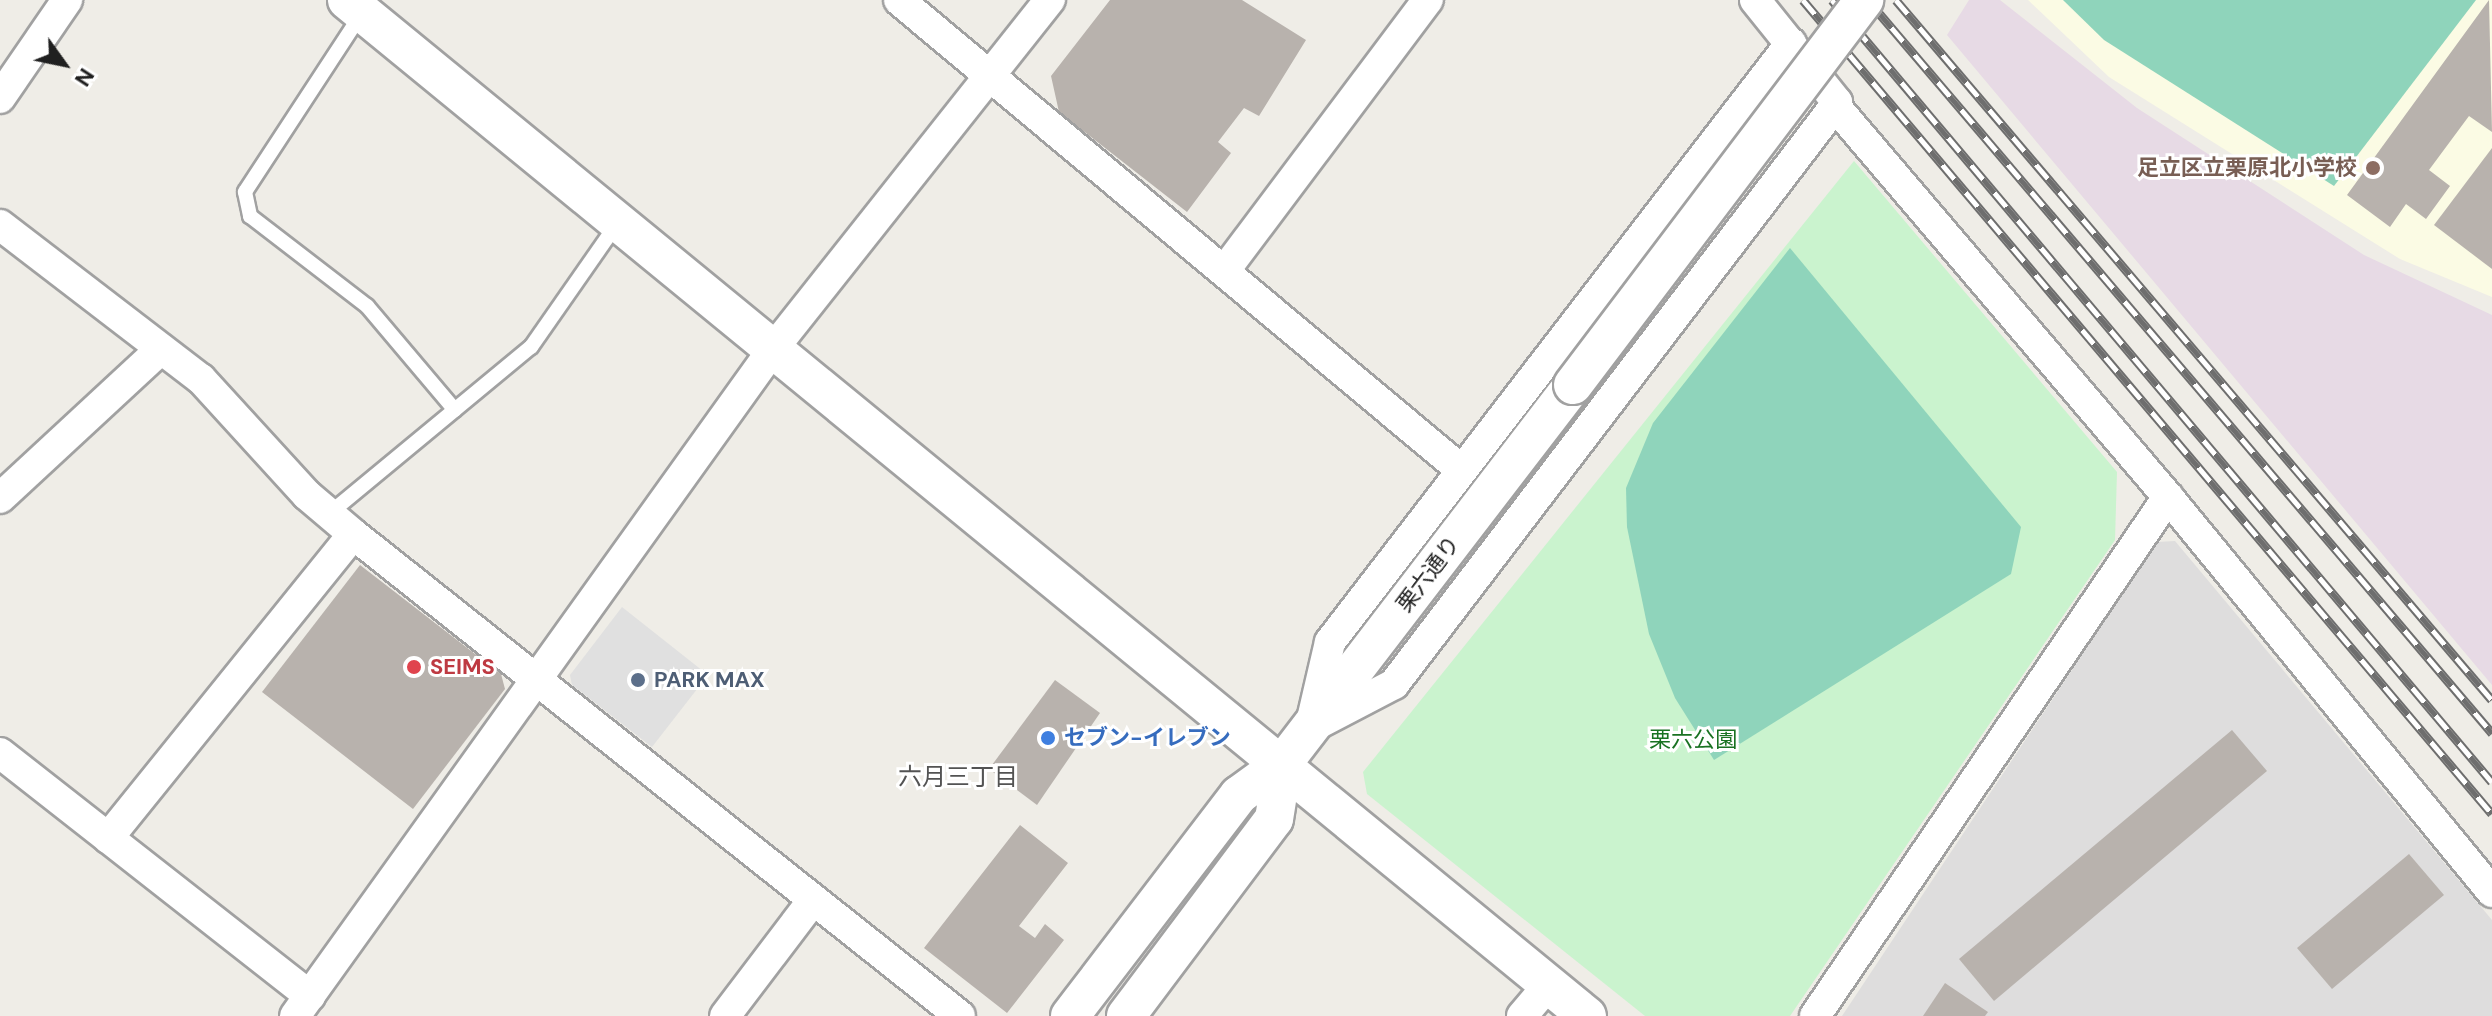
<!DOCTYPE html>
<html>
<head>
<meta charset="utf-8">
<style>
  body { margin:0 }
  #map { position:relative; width:2492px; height:1016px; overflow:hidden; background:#efede7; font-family:"DM Sans","Noto Sans JP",sans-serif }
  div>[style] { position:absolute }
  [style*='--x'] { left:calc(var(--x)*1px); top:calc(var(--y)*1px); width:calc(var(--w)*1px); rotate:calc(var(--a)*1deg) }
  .residential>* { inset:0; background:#dedddd }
  .industrial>* { inset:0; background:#e7dae5 }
  .education>* { inset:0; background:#fbfbe4 }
  .park>* { inset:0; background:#caf3ce }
  .pitch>* { inset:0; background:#8fd4bb }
  .parking>* { inset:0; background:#e0e0e0 }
  .building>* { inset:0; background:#b8b2ad }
  .roads { filter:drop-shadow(2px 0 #a1a1a1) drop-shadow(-2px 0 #a1a1a1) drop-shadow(0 2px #a1a1a1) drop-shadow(0 -2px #a1a1a1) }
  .service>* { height:14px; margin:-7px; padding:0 7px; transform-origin:7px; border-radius:7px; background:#fff }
  .minor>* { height:30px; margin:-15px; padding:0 15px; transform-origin:15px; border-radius:15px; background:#fff }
  .tertiary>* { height:38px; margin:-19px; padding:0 19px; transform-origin:19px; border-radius:19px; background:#fff }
  .rail>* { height:9px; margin-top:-4.5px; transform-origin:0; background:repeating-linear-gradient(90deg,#fff 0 18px,#6e6e6e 0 36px); box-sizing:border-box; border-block:2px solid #6e6e6e }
  .bridges { filter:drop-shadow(2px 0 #a1a1a1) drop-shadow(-2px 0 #a1a1a1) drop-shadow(0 2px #a1a1a1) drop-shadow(0 -2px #a1a1a1) }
  .tertiary-bridge>* { height:38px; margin:-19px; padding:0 19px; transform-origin:19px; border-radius:19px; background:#fff }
  .dots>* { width:22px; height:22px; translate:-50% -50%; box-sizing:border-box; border:4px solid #fff; border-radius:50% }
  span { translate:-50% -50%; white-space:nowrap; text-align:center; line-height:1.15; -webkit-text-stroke:6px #fff; paint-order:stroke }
  .education-label { font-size:22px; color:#785e54; font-weight:700 }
  .right { translate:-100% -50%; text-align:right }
  .street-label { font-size:22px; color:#202020 }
  .health-label { font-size:22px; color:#be3a42; font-weight:700 }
  .left { translate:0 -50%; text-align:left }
  .service-label { font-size:22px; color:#4e5e75; font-weight:700 }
  .shop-label { font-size:22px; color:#366cbe; font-weight:700 }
  .park-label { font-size:22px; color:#197222 }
  .neighbourhood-label { font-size:24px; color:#535353 }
  .north { position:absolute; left:24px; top:24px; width:80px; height:80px; -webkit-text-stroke:6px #fff; paint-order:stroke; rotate:123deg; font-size:22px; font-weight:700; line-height:32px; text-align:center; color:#202020 }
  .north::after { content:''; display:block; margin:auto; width:28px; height:36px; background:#202020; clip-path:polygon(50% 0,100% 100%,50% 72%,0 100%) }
</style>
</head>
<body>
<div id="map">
  <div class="residential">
    <div style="clip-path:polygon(2175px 541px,2492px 920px,2492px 1016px,1842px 1016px,2157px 542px)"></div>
  </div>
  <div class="industrial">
    <div style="clip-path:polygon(1969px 0,2000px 0,2137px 108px,2364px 255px,2492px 315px,2492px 685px,1947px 35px)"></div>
  </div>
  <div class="education">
    <div style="clip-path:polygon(2028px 0,2492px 0,2492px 297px,2400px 259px,2109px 77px)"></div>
  </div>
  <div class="park">
    <div style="clip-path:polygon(1854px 161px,2117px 472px,2115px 540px,1790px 1016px,1645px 1016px,1367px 794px,1363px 772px)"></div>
  </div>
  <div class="pitch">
    <div style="clip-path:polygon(2063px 0,2476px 0,2334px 186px,2104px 40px)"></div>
    <div style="clip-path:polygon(1790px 248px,2021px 527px,2011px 574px,1714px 760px,1675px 698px,1649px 634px,1627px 527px,1626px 488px,1653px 423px)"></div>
  </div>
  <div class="parking">
    <div style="clip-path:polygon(622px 607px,708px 675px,652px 747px,572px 685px,570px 675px)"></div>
  </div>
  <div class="building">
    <div style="clip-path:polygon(1110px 0,1242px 0,1306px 40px,1259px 116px,1244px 108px,1218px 142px,1231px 153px,1187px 212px,1059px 112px,1051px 76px)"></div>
    <div style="clip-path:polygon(2489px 0,2492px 132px,2469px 116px,2429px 170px,2450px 186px,2426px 219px,2406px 204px,2390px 227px,2347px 195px)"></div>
    <div style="clip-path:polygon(2492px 148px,2492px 269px,2434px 225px)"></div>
    <div style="clip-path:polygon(360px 565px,501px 674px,505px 689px,413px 809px,262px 692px)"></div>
    <div style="clip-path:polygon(1055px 680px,1100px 713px,1037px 805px,989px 769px)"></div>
    <div style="clip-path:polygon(2232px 730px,2267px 771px,1994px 1001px,1959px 959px)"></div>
    <div style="clip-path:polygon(1020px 825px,1068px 863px,1019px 926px,1035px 938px,1045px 924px,1064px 940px,1007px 1013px,924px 948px)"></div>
    <div style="clip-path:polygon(2409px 854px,2444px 895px,2332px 989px,2297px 948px)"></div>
    <div style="clip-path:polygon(1945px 983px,1988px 1012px,1985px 1016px,1923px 1016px)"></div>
  </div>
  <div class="roads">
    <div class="service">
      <div style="--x:362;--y:13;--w:214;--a:123.2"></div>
      <div style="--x:245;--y:192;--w:25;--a:78"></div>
      <div style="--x:250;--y:216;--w:148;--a:37.6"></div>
      <div style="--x:367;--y:306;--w:136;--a:49.8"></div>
      <div style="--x:330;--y:513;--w:261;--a:-39.6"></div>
      <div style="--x:531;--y:347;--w:149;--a:-55.1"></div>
    </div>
    <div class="minor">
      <div style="--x:899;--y:0;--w:730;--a:39.89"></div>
      <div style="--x:1755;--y:0;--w:131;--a:51.2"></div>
      <div style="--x:1837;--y:102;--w:4;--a:117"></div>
      <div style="--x:1835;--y:106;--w:514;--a:49.58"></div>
      <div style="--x:2168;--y:497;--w:511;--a:50.64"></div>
      <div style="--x:1791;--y:43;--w:756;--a:127.58"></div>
      <div style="--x:1330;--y:642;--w:88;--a:103.1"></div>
      <div style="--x:1310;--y:728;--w:95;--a:-27.6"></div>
      <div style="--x:1394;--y:684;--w:727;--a:-52.66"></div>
      <div style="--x:0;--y:98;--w:119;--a:-55.6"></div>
      <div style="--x:0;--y:225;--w:253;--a:37.5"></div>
      <div style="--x:201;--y:379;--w:157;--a:47.6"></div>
      <div style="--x:307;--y:495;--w:60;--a:40.3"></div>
      <div style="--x:353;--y:534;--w:775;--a:38.45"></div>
      <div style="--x:1225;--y:270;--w:338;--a:-53.1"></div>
      <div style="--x:0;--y:498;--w:219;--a:-42.8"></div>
      <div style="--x:0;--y:753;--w:394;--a:38.1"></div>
      <div style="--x:108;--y:838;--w:390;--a:-51.1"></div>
      <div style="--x:295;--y:1016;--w:821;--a:-54.37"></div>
      <div style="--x:773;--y:349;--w:446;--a:-51.6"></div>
      <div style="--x:725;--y:1016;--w:146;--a:-52.8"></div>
      <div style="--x:1522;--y:1016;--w:43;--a:-49.7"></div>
      <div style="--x:1815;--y:1016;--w:628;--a:-55.78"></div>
    </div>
    <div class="tertiary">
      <div style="--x:347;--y:0;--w:1603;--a:39.33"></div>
      <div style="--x:1070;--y:1016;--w:278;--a:-52.6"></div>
      <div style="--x:1239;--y:795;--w:54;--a:-36"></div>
      <div style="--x:1283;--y:763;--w:476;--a:-52.5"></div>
      <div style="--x:1126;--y:1016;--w:246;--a:-53.1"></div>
      <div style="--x:1274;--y:819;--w:57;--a:-80.9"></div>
    </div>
  </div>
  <div class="rail">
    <div style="--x:1803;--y:0;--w:1066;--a:49.75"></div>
    <div style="--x:1832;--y:0;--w:1023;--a:49.84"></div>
    <div style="--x:1868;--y:0;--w:963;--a:49.59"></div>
    <div style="--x:1896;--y:0;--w:919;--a:49.59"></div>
  </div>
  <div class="bridges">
    <div class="tertiary-bridge">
      <div style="--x:1573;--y:385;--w:483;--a:-52.9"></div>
    </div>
  </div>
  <div class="dots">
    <div style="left:2373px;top:168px;background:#8d6e63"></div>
    <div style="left:414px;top:667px;background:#e0444e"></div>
    <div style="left:638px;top:680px;background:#5c6f8a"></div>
    <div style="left:1048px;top:738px;background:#3f7fe0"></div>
  </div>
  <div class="education-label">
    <span class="right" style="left:2357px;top:168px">足立区立栗原北小学校</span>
  </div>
  <div class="street-label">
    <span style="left:1428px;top:574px;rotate:-53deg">栗六通り</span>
  </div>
  <div class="health-label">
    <span class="left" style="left:430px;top:667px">SEIMS</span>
  </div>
  <div class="service-label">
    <span class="left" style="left:654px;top:680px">PARK MAX</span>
  </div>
  <div class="shop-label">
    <span class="left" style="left:1064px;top:738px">セブン-イレブン</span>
  </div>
  <div class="park-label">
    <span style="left:1693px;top:740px">栗六公園</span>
  </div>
  <div class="neighbourhood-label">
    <span style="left:958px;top:777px">六月三丁目</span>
  </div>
  <div class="north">N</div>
</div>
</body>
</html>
